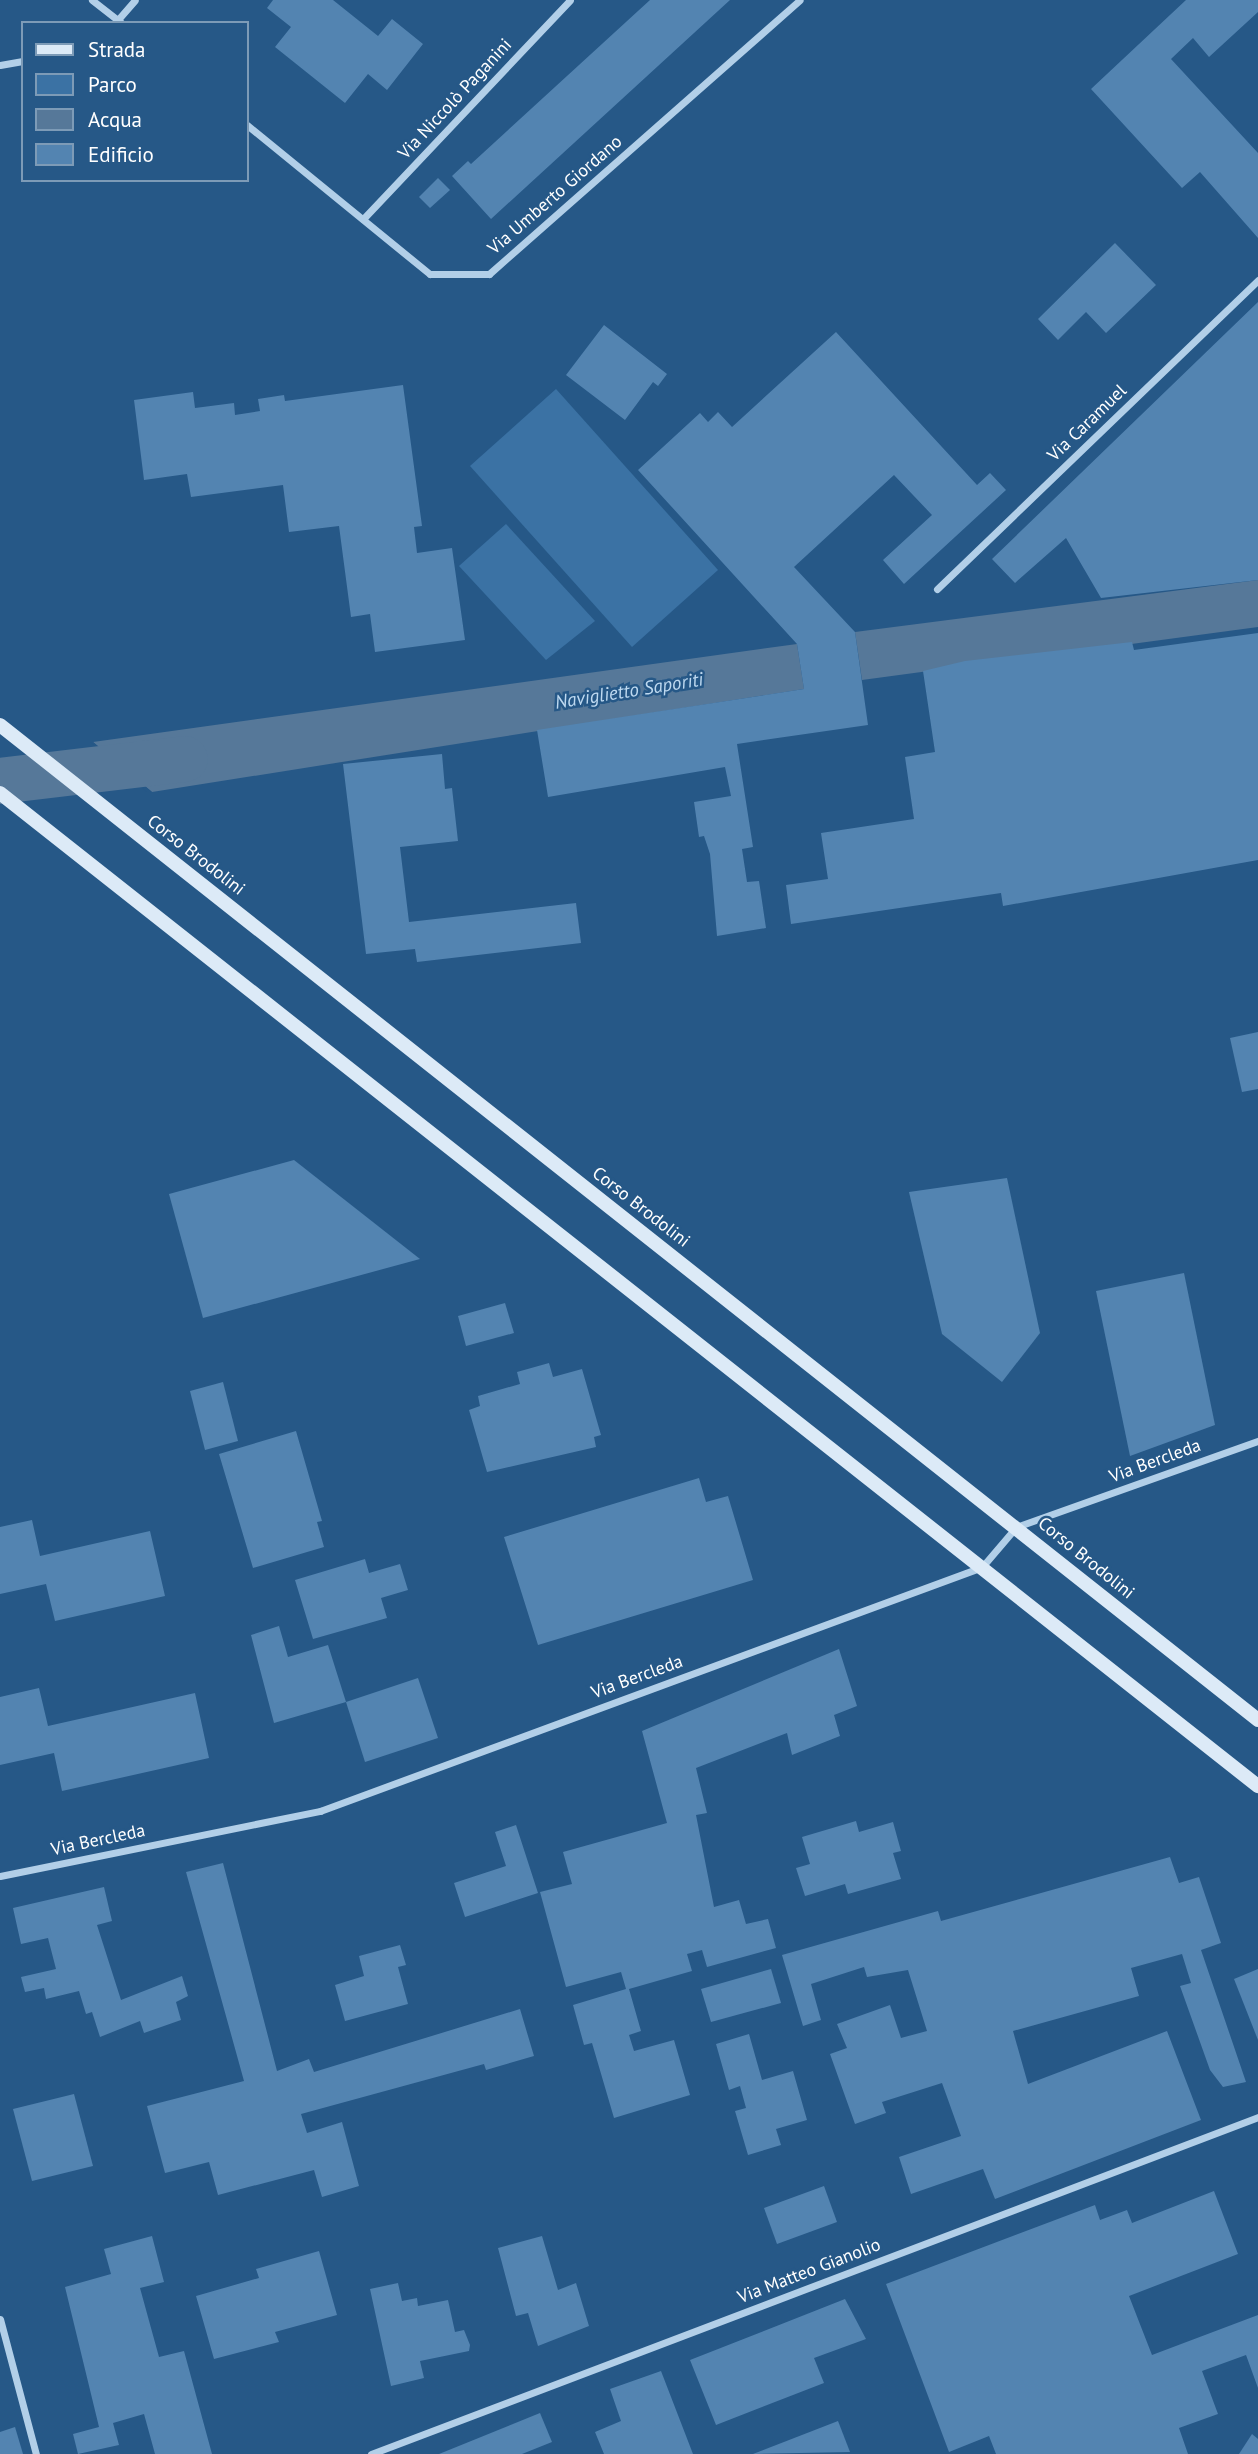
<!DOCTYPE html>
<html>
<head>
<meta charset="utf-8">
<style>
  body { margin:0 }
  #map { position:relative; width:1258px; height:2454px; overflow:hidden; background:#265887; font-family:"PT Sans",sans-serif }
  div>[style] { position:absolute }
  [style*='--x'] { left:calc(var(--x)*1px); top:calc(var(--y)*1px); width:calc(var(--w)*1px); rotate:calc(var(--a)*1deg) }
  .green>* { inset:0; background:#3b72a4 }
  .water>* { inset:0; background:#567899 }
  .pier>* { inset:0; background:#265887 }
  .canal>* { height:46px; margin:-23px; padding:0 23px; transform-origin:23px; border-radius:23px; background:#567899 }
  .building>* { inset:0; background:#5384b1 }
  .minor>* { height:7px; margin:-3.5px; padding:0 3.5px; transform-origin:3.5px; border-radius:3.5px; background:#b2cfe8 }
  .secondary>* { height:14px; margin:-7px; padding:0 7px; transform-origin:7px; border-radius:7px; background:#dceaf7 }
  span { translate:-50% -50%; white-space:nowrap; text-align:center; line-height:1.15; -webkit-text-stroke:5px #265887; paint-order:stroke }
  .street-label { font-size:18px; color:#fff }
  .water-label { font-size:19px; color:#bed9f0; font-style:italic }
  .legend { position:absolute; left:21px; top:21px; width:228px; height:161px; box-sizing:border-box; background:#265887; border:2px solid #7d9bb7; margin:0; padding:9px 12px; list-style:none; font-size:21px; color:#fff }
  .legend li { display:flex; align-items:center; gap:14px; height:35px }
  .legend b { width:35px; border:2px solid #7d9bb7 }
</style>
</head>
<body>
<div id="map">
  <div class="green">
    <div style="clip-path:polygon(556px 389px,718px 570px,632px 647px,470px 466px)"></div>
    <div style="clip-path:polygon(506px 524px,595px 621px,546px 660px,459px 566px)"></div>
  </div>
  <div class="water">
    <div style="clip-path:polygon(1258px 580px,1258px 627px,862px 680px,855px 632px)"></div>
    <div style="clip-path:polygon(797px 644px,804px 689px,152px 792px,93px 742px)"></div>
  </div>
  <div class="pier">
    <div style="clip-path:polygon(90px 742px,93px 742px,152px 792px,147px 792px)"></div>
  </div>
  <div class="canal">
    <div style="--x:0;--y:781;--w:186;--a:-6.8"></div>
  </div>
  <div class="building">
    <div style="clip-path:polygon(273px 0,333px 0,378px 36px,392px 19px,423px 44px,387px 90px,368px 74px,345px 103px,275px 47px,291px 27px,267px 8px)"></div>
    <div style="clip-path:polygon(650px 0,730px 0,491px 219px,452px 176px,468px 161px,471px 164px)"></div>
    <div style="clip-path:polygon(1186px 0,1258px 0,1258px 12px,1209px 57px,1193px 38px,1171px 59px,1258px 153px,1258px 238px,1200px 172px,1182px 188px,1091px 89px)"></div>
    <div style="clip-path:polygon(438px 178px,450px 190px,430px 208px,419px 197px)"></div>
    <div style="clip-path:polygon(1115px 243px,1156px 285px,1106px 333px,1086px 312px,1058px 340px,1038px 319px)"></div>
    <div style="clip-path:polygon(1258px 302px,1258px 580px,1101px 598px,1066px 538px,1015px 583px,992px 559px)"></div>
    <div style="clip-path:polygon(604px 325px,667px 374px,658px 386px,653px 382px,625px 420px,566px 375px)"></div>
    <div style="clip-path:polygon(836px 332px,977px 485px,990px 473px,1006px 490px,904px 584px,883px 560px,932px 515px,894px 475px,794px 567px,855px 632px,868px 725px,737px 744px,753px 847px,742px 849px,747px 882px,759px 881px,766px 928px,717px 936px,710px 854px,704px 836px,699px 837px,694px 802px,731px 796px,725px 767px,548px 797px,537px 730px,804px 689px,797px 644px,638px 470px,700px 413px,708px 422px,718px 412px,732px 427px)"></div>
    <div style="clip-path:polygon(403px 385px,422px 526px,414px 527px,417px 553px,452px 548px,465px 640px,375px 652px,370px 614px,351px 617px,339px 526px,289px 532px,283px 485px,191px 497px,187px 474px,144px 480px,134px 400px,193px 392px,195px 408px,234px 403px,235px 415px,260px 411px,258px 399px,284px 395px,285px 401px)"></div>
    <div style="clip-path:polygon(1258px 633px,1258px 860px,1003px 906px,1001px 893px,791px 924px,786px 885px,828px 879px,821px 833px,914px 819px,905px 757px,935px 752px,923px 671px,965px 661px,1132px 642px,1134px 650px)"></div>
    <div style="clip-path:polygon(442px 754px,445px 789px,452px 788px,458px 841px,400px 847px,409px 922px,576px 903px,581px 943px,417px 962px,415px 949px,366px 954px,343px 764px)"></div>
    <div style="clip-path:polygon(1258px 1032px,1258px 1089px,1242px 1092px,1230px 1038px)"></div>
    <div style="clip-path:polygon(294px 1160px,420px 1259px,203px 1318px,169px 1194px)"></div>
    <div style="clip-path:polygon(1007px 1178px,1040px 1333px,1002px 1382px,942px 1334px,909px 1192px)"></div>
    <div style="clip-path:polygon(1184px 1273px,1215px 1425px,1130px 1456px,1096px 1291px)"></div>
    <div style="clip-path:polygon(505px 1303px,514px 1333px,466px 1346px,458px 1316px)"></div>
    <div style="clip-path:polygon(549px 1363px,553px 1377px,582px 1369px,601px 1435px,594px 1437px,596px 1447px,487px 1472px,469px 1410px,480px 1406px,478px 1396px,520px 1384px,517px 1372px)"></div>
    <div style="clip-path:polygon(223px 1382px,238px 1441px,205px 1450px,190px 1391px)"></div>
    <div style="clip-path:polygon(296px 1431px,322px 1521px,317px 1522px,324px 1547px,253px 1568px,219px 1454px)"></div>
    <div style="clip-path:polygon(699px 1478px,706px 1502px,728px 1496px,753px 1580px,538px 1645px,504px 1537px)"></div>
    <div style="clip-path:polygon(32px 1520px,40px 1556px,150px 1531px,165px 1596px,55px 1621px,46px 1584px,0 1594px,0 1527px)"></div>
    <div style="clip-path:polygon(365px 1559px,369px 1573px,400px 1564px,408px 1590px,381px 1598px,387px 1618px,313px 1639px,295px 1580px)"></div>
    <div style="clip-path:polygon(279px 1626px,288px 1657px,328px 1645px,346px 1702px,274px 1723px,251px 1635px)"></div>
    <div style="clip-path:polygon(839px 1649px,857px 1706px,834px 1715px,840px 1736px,792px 1755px,787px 1733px,696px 1768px,707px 1813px,696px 1815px,714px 1907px,739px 1900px,746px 1924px,768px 1919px,776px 1948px,707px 1967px,702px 1950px,687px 1954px,692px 1971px,629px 1989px,641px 2031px,629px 2035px,634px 2051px,674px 2040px,690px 2095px,614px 2118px,592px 2043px,584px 2045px,573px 2005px,626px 1989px,621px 1972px,566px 1987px,540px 1892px,572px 1884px,563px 1852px,667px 1823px,642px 1731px)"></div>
    <div style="clip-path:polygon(418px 1678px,438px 1738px,365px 1762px,346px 1702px)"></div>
    <div style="clip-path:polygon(39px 1688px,48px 1726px,195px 1693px,209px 1758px,62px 1791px,54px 1753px,0 1765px,0 1697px)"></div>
    <div style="clip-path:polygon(856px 1821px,859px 1832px,893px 1822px,901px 1851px,893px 1853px,901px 1879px,848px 1894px,845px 1884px,805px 1896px,796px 1868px,810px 1864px,802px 1837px)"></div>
    <div style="clip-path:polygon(516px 1825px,538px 1893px,465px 1917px,454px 1883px,506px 1866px,495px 1832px)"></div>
    <div style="clip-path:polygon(1170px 1857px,1179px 1883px,1199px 1877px,1221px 1943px,1201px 1950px,1246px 2082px,1223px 2087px,1210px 2070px,1180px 1986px,1191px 1983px,1182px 1954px,1131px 1968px,1139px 1996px,1013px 2031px,1028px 2084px,1167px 2031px,1201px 2120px,995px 2199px,983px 2169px,911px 2194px,899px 2157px,961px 2136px,942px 2083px,882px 2102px,886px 2113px,855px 2124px,830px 2054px,847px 2048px,837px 2024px,890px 2005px,901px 2038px,927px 2031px,908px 1970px,867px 1977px,864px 1967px,811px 1984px,821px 2020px,803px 2026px,782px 1955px,938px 1911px,941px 1921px)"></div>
    <div style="clip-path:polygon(223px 1863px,277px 2071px,309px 2059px,314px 2072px,520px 2009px,534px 2056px,486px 2070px,484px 2064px,301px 2114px,307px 2133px,342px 2122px,359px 2186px,322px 2197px,314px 2170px,218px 2195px,209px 2162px,165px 2173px,147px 2106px,244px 2081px,186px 1872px)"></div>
    <div style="clip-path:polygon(104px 1887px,112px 1921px,97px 1925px,121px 2000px,182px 1976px,188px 1996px,176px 2002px,181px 2020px,144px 2033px,140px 2021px,100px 2037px,92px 2012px,86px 2014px,79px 1991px,46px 1999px,44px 1988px,25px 1992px,21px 1977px,56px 1969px,48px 1938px,21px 1944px,13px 1908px)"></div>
    <div style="clip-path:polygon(400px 1945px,406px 1965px,398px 1967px,408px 2004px,345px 2021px,335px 1985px,364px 1976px,359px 1956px)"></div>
    <div style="clip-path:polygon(771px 1969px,781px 2003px,711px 2022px,701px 1989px)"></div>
    <div style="clip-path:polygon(1258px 1969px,1258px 2040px,1234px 1979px)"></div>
    <div style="clip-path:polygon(749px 2034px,762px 2080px,793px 2071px,807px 2120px,776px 2129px,781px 2145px,748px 2155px,735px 2111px,746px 2108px,740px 2086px,729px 2090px,716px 2044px)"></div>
    <div style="clip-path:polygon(74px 2094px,93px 2166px,32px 2181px,13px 2109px)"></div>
    <div style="clip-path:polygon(824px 2186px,837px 2222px,777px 2244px,764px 2208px)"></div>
    <div style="clip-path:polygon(1214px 2191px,1238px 2254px,1129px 2296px,1152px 2355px,1258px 2315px,1258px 2388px,1246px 2355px,1202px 2371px,1218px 2414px,1179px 2428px,1188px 2454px,996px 2454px,989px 2436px,949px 2452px,886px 2284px,1095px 2205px,1100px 2220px,1127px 2210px,1132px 2223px)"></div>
    <div style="clip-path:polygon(152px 2236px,164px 2282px,140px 2288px,159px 2357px,184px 2351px,212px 2454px,155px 2454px,144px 2414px,113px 2423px,119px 2445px,78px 2454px,73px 2434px,99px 2427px,65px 2287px,111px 2274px,104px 2249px)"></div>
    <div style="clip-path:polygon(542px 2236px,558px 2290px,576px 2283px,589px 2326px,538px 2346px,528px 2313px,516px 2316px,498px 2248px)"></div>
    <div style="clip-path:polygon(319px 2251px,337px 2315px,275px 2332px,279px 2342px,214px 2359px,196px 2296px,259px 2278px,256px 2269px)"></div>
    <div style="clip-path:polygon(398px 2283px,402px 2301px,417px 2298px,418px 2306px,448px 2300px,455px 2332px,464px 2330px,470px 2345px,469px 2351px,420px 2361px,424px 2378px,391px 2386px,370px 2289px)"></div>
    <div style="clip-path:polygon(845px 2299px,866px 2339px,814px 2358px,824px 2383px,716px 2425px,690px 2360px)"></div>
    <div style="clip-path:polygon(661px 2371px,693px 2454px,604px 2454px,595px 2432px,621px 2421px,610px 2389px)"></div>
    <div style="clip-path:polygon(540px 2413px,552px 2442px,522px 2454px,439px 2454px)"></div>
    <div style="clip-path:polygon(838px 2421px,850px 2452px,753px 2454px)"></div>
    <div style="clip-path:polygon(15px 2427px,23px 2454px,0 2454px,0 2432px)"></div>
    <div style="clip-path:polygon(1252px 2434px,1258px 2439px,1258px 2454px,1239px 2454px)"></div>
  </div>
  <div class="minor">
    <div style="--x:92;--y:0;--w:37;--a:38"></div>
    <div style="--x:115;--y:23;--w:30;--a:-49"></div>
    <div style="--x:0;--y:65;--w:23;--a:-10"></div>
    <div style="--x:247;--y:125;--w:236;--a:39.2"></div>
    <div style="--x:430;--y:274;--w:59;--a:0"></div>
    <div style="--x:489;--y:274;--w:414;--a:-41.4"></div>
    <div style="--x:363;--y:219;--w:301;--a:-46.6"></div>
    <div style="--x:937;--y:589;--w:446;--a:-43.9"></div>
    <div style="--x:0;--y:1876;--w:327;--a:-11.5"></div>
    <div style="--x:320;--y:1811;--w:706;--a:-20.23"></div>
    <div style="--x:982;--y:1567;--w:52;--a:-49.6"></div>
    <div style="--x:1016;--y:1527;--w:257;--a:-19.6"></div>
    <div style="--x:0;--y:2319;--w:140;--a:75.1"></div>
    <div style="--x:371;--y:2454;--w:949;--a:-20.8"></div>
  </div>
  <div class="secondary">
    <div style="--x:0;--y:725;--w:1604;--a:38.34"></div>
    <div style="--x:0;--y:793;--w:1603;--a:38.29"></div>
  </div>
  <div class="street-label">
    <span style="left:455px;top:99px;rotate:-47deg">Via Niccolò Paganini</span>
    <span style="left:555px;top:195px;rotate:-41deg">Via Umberto Giordano</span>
    <span style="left:1087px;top:423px;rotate:-44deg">Via Caramuel</span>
    <span style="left:196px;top:855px;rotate:38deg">Corso Brodolini</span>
    <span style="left:641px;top:1207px;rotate:38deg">Corso Brodolini</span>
    <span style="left:1155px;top:1461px;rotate:-20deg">Via Bercleda</span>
    <span style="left:1086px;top:1558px;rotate:39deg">Corso Brodolini</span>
    <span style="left:637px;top:1677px;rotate:-20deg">Via Bercleda</span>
    <span style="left:98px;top:1840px;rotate:-12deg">Via Bercleda</span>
    <span style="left:809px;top:2271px;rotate:-21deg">Via Matteo Gianolio</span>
  </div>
  <div class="water-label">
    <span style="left:629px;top:691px;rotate:-9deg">Naviglietto Saporiti</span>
  </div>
  <ul class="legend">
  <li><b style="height:9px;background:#dceaf7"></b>Strada</li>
  <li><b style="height:19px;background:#3b72a4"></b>Parco</li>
  <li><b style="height:19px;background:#567899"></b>Acqua</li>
  <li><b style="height:19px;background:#5384b1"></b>Edificio</li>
  </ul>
</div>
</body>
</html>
